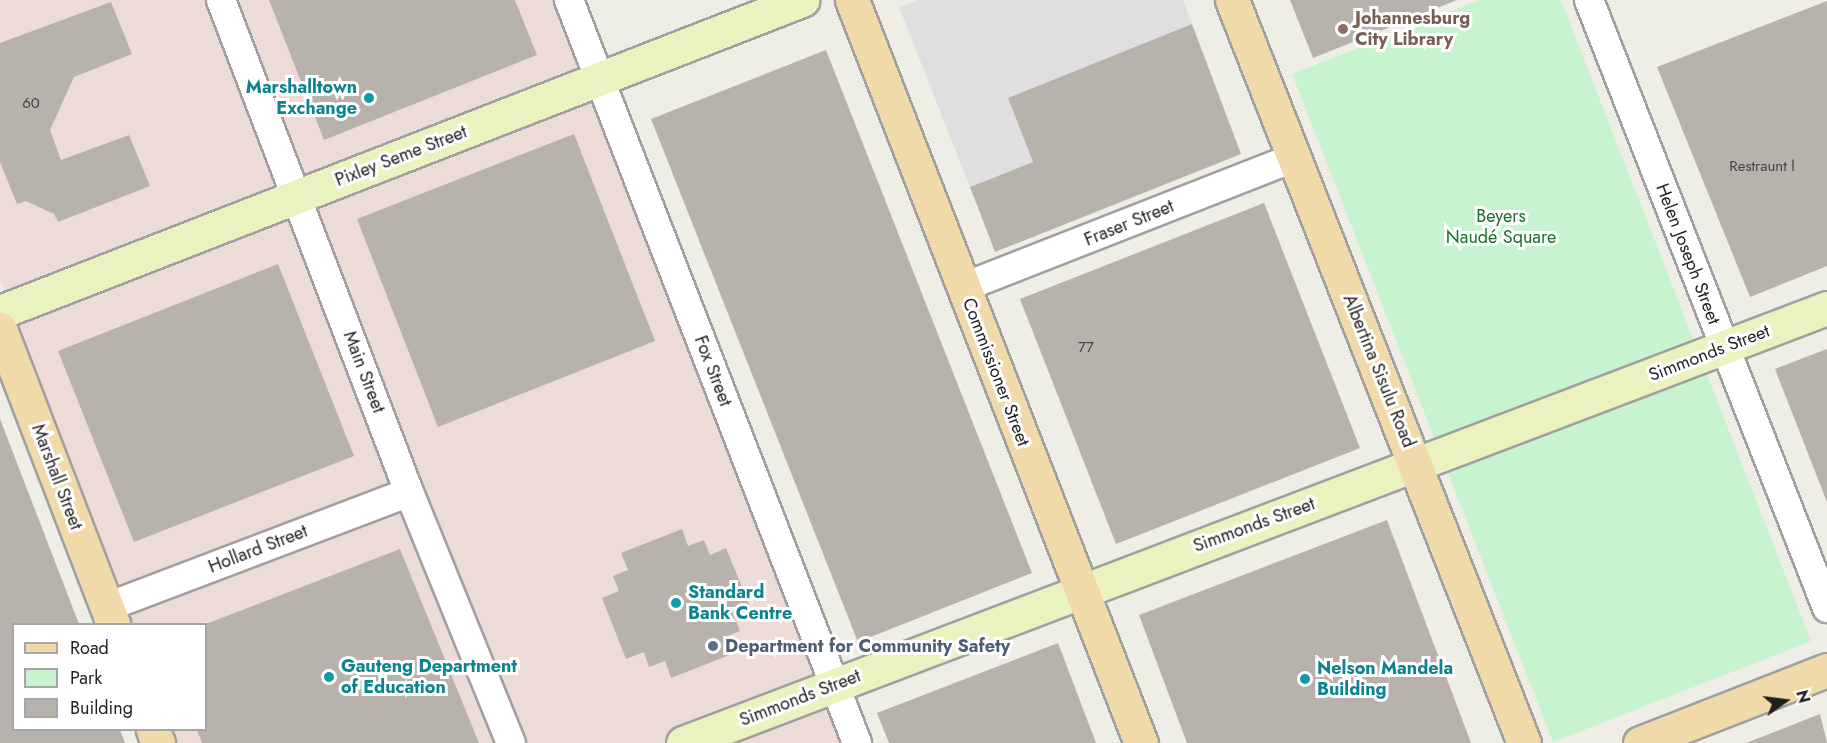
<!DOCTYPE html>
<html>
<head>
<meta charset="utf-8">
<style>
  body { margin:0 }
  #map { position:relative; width:1827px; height:743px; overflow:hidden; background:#eeede6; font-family:Jost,sans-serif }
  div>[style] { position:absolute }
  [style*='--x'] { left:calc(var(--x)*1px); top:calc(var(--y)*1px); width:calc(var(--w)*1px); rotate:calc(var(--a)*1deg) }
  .commercial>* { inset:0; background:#eddbd7 }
  .park>* { inset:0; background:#c8f3d1 }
  .parking>* { inset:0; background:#dfdfdf }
  .building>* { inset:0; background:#b7b2ac }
  .roads { filter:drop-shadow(2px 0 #a0a0a0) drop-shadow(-2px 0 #a0a0a0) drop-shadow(0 2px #a0a0a0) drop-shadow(0 -2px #a0a0a0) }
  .street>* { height:28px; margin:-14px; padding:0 14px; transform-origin:14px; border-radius:14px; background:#fff }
  .secondary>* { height:33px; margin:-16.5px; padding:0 16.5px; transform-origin:16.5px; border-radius:16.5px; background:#eaf2c0 }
  .primary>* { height:33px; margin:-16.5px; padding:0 16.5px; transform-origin:16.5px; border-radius:16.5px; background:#f1daa9 }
  .dots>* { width:16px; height:16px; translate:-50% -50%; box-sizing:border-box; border:3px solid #fff; border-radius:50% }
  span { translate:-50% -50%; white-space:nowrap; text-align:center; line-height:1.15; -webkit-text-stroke:6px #fff; paint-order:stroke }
  .number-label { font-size:15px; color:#454442 }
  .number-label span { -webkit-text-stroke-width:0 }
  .education-label { font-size:18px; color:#785e54; font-weight:700 }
  .left { translate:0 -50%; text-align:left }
  .culture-label { font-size:18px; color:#0d838f; font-weight:700 }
  .right { translate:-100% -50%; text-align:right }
  .street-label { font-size:18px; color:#1f1f1f }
  .park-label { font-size:18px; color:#19712a }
  .service-label { font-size:18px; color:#4e5e75; font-weight:700 }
  .legend { position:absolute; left:12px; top:623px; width:195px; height:108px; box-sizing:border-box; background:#fff; border:2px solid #a5a5a5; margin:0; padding:8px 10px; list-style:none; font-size:18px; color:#1f1f1f }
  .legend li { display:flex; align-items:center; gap:12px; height:30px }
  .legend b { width:30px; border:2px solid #a5a5a5 }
  .north { position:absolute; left:1755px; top:671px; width:60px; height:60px; -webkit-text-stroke:4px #fff; paint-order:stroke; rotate:76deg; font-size:16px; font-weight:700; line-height:24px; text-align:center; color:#1f1f1f }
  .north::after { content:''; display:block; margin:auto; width:21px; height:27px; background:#1f1f1f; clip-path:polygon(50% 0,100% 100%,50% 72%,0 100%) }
</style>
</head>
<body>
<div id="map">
  <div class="commercial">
    <div style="clip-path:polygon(0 0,554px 0,841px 743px,177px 743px,172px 730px,206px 730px,206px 624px,131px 624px,0 280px)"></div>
  </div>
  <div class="park">
    <div style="clip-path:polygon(1480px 0,1561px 0,1811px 641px,1553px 742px,1292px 74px)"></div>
  </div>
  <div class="parking">
    <div style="clip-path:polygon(917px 0,1183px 0,1192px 24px,1008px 98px,1033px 162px,970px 187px,899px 7px)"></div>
  </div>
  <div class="building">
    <div style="clip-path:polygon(269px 0,515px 0,537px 55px,324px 140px)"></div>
    <div style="clip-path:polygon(1290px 0,1457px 0,1313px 58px)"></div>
    <div style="clip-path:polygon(1827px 1px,1827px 266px,1750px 297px,1657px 67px)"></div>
    <div style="clip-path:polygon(111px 2px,132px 54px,74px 77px,50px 130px,61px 160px,129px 135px,150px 186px,58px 222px,54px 214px,26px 201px,17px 204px,0 162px,0 43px)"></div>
    <div style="clip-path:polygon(1192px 24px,1241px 154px,995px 252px,970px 187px,1033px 162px,1008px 98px)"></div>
    <div style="clip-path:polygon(826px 50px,1032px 573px,858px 642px,651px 119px)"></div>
    <div style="clip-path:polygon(574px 134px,655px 341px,438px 427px,357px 219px)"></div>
    <div style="clip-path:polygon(1264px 203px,1360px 448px,1116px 544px,1020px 299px)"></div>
    <div style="clip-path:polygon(278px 264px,354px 456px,134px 542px,58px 351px)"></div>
    <div style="clip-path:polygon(1827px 349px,1827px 502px,1775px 369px)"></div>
    <div style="clip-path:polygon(0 419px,79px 624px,14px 624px,14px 730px,120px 730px,125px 743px,0 743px)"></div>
    <div style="clip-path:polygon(1387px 520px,1471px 743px,1187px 743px,1139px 615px)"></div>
    <div style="clip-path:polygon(682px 529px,688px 546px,704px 540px,710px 555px,726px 548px,751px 609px,734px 616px,740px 631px,725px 637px,732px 654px,671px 678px,665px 661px,649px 667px,644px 652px,626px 659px,602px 598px,619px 591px,613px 576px,628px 570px,621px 553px)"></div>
    <div style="clip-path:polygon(400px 549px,479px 743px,202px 743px,197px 730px,206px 730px,206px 624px)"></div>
    <div style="clip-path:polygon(1058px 643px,1096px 743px,889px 743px,877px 713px)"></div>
    <div style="clip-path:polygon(1820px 714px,1827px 743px,1746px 743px)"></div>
  </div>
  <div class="roads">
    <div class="street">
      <div style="--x:221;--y:0;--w:527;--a:69.09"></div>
      <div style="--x:409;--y:492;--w:271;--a:67.9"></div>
      <div style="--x:569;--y:0;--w:797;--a:68.81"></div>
      <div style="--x:1589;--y:0;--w:653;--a:68.62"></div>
      <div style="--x:964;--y:287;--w:354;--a:-21.4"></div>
      <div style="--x:107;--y:607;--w:323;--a:-20.8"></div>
    </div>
    <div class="secondary">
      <div style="--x:0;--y:312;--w:861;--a:-21.26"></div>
      <div style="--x:683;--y:743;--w:1224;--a:-20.82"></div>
    </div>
    <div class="primary">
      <div style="--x:852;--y:0;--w:797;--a:68.75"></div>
      <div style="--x:1232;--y:0;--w:798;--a:68.55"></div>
      <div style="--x:0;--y:329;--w:316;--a:69"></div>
      <div style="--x:153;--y:730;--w:14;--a:69"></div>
      <div style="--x:1640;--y:743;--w:201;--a:-21.3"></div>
    </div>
  </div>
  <div class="dots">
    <div style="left:1343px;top:29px;background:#8d6e63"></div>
    <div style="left:369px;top:98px;background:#0f9aa8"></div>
    <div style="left:676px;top:603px;background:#0f9aa8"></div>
    <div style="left:713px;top:646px;background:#5c6f8a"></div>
    <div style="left:329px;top:677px;background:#0f9aa8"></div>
    <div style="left:1305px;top:679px;background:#0f9aa8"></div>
  </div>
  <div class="number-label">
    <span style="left:31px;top:104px">60</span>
    <span style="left:1762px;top:167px">Restraunt l</span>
    <span style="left:1086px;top:348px">77</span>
  </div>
  <div class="education-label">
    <span class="left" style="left:1355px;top:29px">Johannesburg<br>City Library</span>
  </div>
  <div class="culture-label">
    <span class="right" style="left:357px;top:98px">Marshalltown<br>Exchange</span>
    <span class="left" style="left:688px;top:603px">Standard<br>Bank Centre</span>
    <span class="left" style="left:341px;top:677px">Gauteng Department<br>of Education</span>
    <span class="left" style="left:1317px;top:679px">Nelson Mandela<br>Building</span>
  </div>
  <div class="street-label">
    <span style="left:401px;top:156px;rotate:-21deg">Pixley Seme Street</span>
    <span style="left:1129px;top:223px;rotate:-22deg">Fraser Street</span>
    <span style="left:1688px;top:254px;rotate:69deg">Helen Joseph Street</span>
    <span style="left:1709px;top:353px;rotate:-21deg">Simmonds Street</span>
    <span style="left:713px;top:371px;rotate:69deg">Fox Street</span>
    <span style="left:1379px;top:371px;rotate:68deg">Albertina Sisulu Road</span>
    <span style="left:364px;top:372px;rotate:69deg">Main Street</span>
    <span style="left:996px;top:372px;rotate:69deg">Commissioner Street</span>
    <span style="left:57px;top:477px;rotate:69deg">Marshall Street</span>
    <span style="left:1254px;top:525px;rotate:-20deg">Simmonds Street</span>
    <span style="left:258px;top:549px;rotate:-21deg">Hollard Street</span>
    <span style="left:800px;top:698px;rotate:-21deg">Simmonds Street</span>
  </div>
  <div class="park-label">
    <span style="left:1501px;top:227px">Beyers<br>Naudé Square</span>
  </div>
  <div class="service-label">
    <span class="left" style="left:725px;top:646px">Department for Community Safety</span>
  </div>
  <ul class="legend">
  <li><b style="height:8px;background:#f1daa9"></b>Road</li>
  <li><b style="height:16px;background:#c8f3d1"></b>Park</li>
  <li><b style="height:16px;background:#b7b2ac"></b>Building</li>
  </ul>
  <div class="north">N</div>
</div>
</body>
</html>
